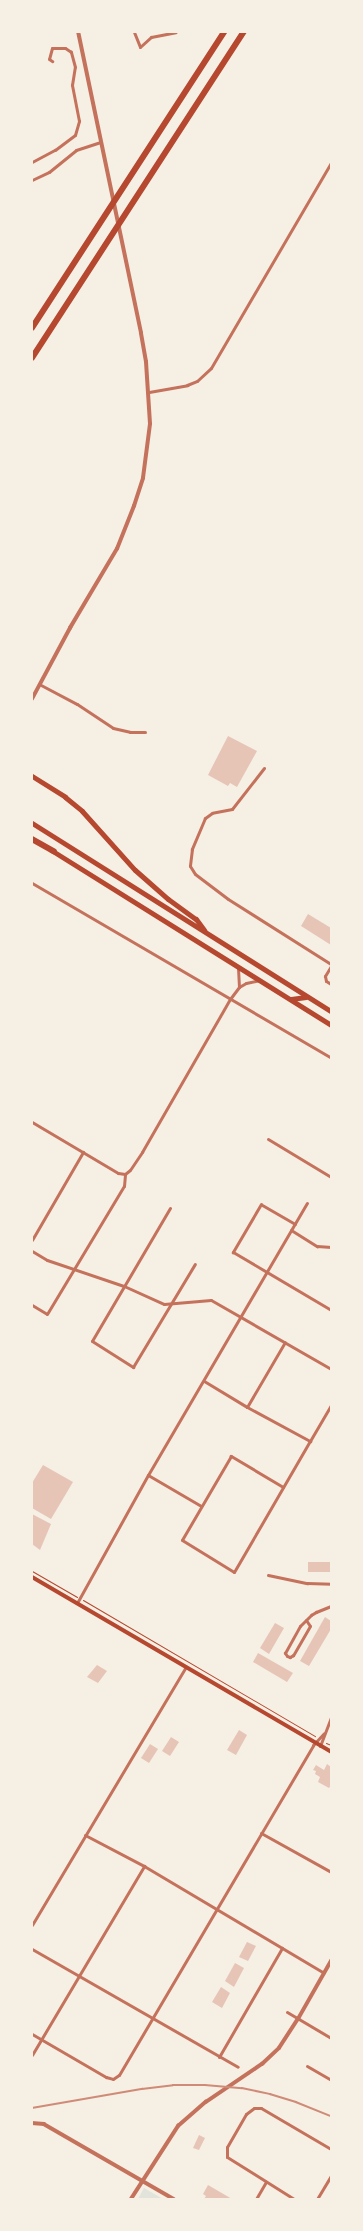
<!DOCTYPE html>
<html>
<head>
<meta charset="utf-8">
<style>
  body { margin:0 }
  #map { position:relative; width:363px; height:2231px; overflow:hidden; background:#f6efe4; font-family:"Noto Sans",sans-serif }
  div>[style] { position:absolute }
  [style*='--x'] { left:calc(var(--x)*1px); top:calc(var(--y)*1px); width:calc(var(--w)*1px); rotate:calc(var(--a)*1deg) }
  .green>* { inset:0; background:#e2e4dc }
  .building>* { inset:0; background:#e6c5b7 }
  .path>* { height:1px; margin:-0.5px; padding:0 0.5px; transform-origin:0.5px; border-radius:0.5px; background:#b5482f }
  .minor>* { height:3px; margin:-1.5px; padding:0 1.5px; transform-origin:1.5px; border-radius:1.5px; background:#c5725c }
  .tertiary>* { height:3.5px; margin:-1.75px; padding:0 1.75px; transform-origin:1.75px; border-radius:1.75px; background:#c5725c }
  .secondary>* { height:4px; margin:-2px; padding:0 2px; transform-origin:2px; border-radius:2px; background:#b5482f }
  .trunk>* { height:5px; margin:-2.5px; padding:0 2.5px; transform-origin:2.5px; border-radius:2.5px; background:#b5482f }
  .motorway>* { height:5.5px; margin:-2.75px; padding:0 2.75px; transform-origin:2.75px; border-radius:2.75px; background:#b5482f }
  .rail>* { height:1.5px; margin:-0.75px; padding:0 0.75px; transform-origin:0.75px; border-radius:0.75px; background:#cf8b77 }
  span { translate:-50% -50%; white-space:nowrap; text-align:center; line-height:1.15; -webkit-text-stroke:3px #f6efe4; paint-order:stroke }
  .frame { position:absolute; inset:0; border:33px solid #f6efe4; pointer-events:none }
</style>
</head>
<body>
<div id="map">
  <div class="green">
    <div style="clip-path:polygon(144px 2188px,163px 2199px,138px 2199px)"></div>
  </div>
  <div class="building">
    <div style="clip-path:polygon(228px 736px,257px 751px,237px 787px,230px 783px,228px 786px,208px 775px)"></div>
    <div style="clip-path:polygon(308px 914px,331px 928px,331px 945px,301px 926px)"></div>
    <div style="clip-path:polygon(43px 1465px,73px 1482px,51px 1519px,32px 1508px,32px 1483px)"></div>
    <div style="clip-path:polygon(32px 1514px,51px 1524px,40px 1550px,32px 1544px)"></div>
    <div style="clip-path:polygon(308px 1562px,331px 1562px,331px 1572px,308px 1572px)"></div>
    <div style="clip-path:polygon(325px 1617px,331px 1621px,331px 1629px,309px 1666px,300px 1661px)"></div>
    <div style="clip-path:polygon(275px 1623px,284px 1628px,269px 1654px,260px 1648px)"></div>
    <div style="clip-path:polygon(258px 1653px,293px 1673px,287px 1682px,253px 1662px)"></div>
    <div style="clip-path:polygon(97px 1665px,107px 1671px,98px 1683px,87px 1677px)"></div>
    <div style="clip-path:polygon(239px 1730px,247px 1735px,236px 1755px,227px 1750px)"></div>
    <div style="clip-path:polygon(171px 1737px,179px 1742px,170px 1756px,162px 1751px)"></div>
    <div style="clip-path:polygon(150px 1744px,158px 1749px,149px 1763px,141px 1758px)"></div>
    <div style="clip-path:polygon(327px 1764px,331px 1767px,331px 1785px,329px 1788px,318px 1782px,320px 1777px,315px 1774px,316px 1771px,313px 1770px,316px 1765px,324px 1770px)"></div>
    <div style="clip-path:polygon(247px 1942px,256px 1946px,248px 1961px,239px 1957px)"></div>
    <div style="clip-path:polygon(235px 1963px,244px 1968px,234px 1987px,225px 1981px)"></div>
    <div style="clip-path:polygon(221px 1987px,230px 1993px,222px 2008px,212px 2002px)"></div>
    <div style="clip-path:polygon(199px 2135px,205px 2138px,199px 2150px,193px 2148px)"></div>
    <div style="clip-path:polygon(208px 2185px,232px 2199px,204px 2199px,206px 2196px,203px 2194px)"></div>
  </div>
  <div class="path">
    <div style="--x:32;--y:1571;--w:52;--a:30"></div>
    <div style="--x:83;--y:1600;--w:269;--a:30.4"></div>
    <div style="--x:326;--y:1743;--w:5;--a:22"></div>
  </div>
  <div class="minor">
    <div style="--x:134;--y:32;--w:16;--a:68"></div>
    <div style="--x:140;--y:47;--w:15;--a:-42"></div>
    <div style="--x:151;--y:37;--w:25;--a:-11"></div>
    <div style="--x:32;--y:162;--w:26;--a:-28"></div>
    <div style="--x:55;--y:150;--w:25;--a:-37"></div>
    <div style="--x:75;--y:135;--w:15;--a:-74"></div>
    <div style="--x:79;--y:121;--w:37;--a:-101"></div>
    <div style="--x:72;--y:85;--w:18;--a:-81"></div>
    <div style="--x:75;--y:67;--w:16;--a:-105"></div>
    <div style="--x:71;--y:52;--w:7;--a:-146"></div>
    <div style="--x:65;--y:48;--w:13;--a:180"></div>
    <div style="--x:52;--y:48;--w:11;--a:105"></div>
    <div style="--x:49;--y:59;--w:4;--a:34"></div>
    <div style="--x:32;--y:180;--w:19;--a:-25"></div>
    <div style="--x:49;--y:172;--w:35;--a:-39"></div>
    <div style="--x:76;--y:150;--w:25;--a:-18"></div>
    <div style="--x:149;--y:392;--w:39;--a:-10"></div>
    <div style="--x:187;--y:385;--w:11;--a:-22"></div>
    <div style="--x:197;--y:381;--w:19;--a:-43"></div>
    <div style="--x:211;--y:368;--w:238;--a:-59.7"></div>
    <div style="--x:39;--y:684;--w:43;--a:27.8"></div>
    <div style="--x:77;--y:704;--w:43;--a:33.7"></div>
    <div style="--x:113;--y:728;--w:17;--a:13"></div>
    <div style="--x:130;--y:732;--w:15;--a:0"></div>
    <div style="--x:264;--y:768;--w:52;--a:128"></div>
    <div style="--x:232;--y:809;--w:20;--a:169"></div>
    <div style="--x:212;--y:813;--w:9;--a:144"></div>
    <div style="--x:205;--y:818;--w:34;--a:113"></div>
    <div style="--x:192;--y:849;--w:17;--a:97"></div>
    <div style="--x:190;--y:866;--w:9;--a:58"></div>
    <div style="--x:195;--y:874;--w:41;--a:37.1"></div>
    <div style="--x:228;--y:899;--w:122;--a:32.3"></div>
    <div style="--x:32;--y:883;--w:346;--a:30.3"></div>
    <div style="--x:331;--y:966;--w:12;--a:121"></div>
    <div style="--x:325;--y:976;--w:5;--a:79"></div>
    <div style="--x:326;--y:981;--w:6;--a:31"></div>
    <div style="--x:238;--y:968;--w:19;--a:87"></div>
    <div style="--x:32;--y:1122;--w:100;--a:30.7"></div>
    <div style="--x:118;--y:1173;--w:7;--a:8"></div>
    <div style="--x:268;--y:1139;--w:74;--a:31.1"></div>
    <div style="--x:170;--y:1208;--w:154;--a:120.4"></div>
    <div style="--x:92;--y:1341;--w:49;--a:32.4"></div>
    <div style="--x:133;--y:1367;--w:120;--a:-59"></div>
    <div style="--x:295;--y:1224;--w:39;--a:-150"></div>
    <div style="--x:261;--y:1204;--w:56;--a:120.3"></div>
    <div style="--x:233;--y:1252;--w:114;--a:30.6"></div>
    <div style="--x:291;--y:1230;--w:31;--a:32"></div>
    <div style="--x:317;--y:1246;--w:14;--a:4"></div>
    <div style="--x:32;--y:1240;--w:102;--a:-59.9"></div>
    <div style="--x:32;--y:1251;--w:17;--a:31"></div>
    <div style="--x:47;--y:1260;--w:81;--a:18.7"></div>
    <div style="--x:124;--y:1286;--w:44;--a:24.2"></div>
    <div style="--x:164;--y:1304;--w:47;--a:-4.9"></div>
    <div style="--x:211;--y:1300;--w:138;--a:29.9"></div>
    <div style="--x:32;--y:1305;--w:17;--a:31"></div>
    <div style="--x:47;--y:1314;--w:149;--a:-59"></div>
    <div style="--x:124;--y:1186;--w:12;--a:-85"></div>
    <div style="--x:125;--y:1174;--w:6;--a:-39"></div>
    <div style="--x:130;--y:1170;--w:22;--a:-56"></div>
    <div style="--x:142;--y:1152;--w:177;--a:-60.1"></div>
    <div style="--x:230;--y:999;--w:15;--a:-53"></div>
    <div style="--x:239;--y:987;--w:8;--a:-30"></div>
    <div style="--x:246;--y:983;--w:14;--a:-12"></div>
    <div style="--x:204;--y:1381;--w:50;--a:31.2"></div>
    <div style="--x:247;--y:1407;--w:72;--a:28.4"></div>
    <div style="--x:247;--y:1407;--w:75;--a:-59.7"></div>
    <div style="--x:148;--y:1475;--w:61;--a:30.3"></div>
    <div style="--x:283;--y:1487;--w:61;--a:-149.2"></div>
    <div style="--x:231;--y:1456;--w:97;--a:120.3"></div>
    <div style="--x:182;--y:1540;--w:61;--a:31.6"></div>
    <div style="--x:234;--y:1572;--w:151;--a:-59.9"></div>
    <div style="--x:310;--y:1441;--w:42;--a:-59.7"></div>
    <div style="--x:268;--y:1575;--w:40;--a:12"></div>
    <div style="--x:307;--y:1583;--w:24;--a:2"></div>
    <div style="--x:77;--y:1603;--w:146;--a:-61"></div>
    <div style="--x:148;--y:1475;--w:315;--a:-59.7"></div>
    <div style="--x:306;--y:1620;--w:7;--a:56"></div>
    <div style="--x:310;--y:1626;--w:34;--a:120"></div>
    <div style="--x:293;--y:1655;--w:4;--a:146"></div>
    <div style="--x:290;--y:1657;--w:3;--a:-162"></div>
    <div style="--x:287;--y:1656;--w:4;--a:-124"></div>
    <div style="--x:285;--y:1653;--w:31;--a:-61"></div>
    <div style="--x:300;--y:1626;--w:16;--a:-45"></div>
    <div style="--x:311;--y:1615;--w:6;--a:-31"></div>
    <div style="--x:316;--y:1612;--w:16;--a:-22"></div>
    <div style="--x:320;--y:1746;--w:31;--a:-69"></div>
    <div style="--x:261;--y:1833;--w:80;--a:29.1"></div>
    <div style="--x:85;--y:1835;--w:67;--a:27.7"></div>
    <div style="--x:144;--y:1866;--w:209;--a:30.7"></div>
    <div style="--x:32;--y:1925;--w:300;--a:-59.2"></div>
    <div style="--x:32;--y:1949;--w:237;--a:29.8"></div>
    <div style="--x:287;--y:2012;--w:51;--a:30.6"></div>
    <div style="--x:32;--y:2034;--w:86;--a:30.2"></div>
    <div style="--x:106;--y:2077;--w:7;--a:16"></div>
    <div style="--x:113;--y:2079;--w:7;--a:-34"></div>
    <div style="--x:119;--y:2075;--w:383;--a:-59.5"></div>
    <div style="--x:313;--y:1745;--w:16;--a:-47"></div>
    <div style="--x:32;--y:2055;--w:220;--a:-59.3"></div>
    <div style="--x:219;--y:2057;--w:126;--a:-60"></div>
    <div style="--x:307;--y:2066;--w:28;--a:30"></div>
    <div style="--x:256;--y:2199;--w:20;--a:-60"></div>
    <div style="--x:294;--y:2199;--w:79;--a:-147.9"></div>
    <div style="--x:227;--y:2157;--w:10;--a:-90"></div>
    <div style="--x:227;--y:2147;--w:38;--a:-60"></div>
    <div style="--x:246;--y:2114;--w:10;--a:-37"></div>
    <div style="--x:254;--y:2108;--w:7;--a:0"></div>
    <div style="--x:261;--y:2108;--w:81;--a:30.4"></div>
    <div style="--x:317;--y:2199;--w:27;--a:-59"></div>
  </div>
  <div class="tertiary">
    <div style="--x:32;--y:699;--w:81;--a:-61.8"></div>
    <div style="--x:70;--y:628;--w:92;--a:-59.3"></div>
    <div style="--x:117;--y:549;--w:46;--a:-68.4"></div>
    <div style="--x:134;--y:506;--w:29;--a:-72"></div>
    <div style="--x:143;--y:478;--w:54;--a:-82.6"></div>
    <div style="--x:150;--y:424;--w:62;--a:-93.7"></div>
    <div style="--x:146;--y:362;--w:29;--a:-100"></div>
    <div style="--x:141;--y:333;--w:308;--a:-101.8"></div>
    <div style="--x:32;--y:2123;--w:12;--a:5"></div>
    <div style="--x:44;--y:2124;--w:150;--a:30"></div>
    <div style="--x:131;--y:2199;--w:87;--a:-57.2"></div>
    <div style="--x:178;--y:2126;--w:37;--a:-41"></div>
    <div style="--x:206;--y:2102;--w:68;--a:-34.2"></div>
    <div style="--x:262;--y:2064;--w:23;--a:-43"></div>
    <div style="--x:279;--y:2048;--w:35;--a:-57"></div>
    <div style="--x:298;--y:2019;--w:67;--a:-60.4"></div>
  </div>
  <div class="secondary">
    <div style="--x:32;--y:1577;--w:346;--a:30.3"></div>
  </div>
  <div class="trunk">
    <div style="--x:32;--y:776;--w:39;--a:32"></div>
    <div style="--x:65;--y:797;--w:22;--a:39"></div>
    <div style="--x:82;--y:811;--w:79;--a:48.1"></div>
    <div style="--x:135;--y:870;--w:44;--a:41.3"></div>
    <div style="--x:168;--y:899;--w:34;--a:36"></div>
    <div style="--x:196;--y:919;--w:14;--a:54"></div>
    <div style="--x:32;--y:823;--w:353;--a:32.2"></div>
    <div style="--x:51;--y:850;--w:330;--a:32"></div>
    <div style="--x:291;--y:999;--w:15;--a:-8"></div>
  </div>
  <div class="motorway">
    <div style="--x:32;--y:328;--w:353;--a:-57"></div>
    <div style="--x:32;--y:358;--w:389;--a:-57"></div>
    <div style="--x:32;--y:839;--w:25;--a:29"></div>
  </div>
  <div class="rail">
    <div style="--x:32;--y:2108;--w:112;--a:-9.8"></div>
    <div style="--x:142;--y:2089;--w:31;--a:-7"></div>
    <div style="--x:173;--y:2085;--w:32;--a:0"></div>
    <div style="--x:205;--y:2085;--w:37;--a:5"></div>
    <div style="--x:242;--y:2088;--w:29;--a:12"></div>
    <div style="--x:270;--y:2094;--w:27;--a:17"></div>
    <div style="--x:296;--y:2102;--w:38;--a:22"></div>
  </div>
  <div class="frame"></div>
</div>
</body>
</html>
